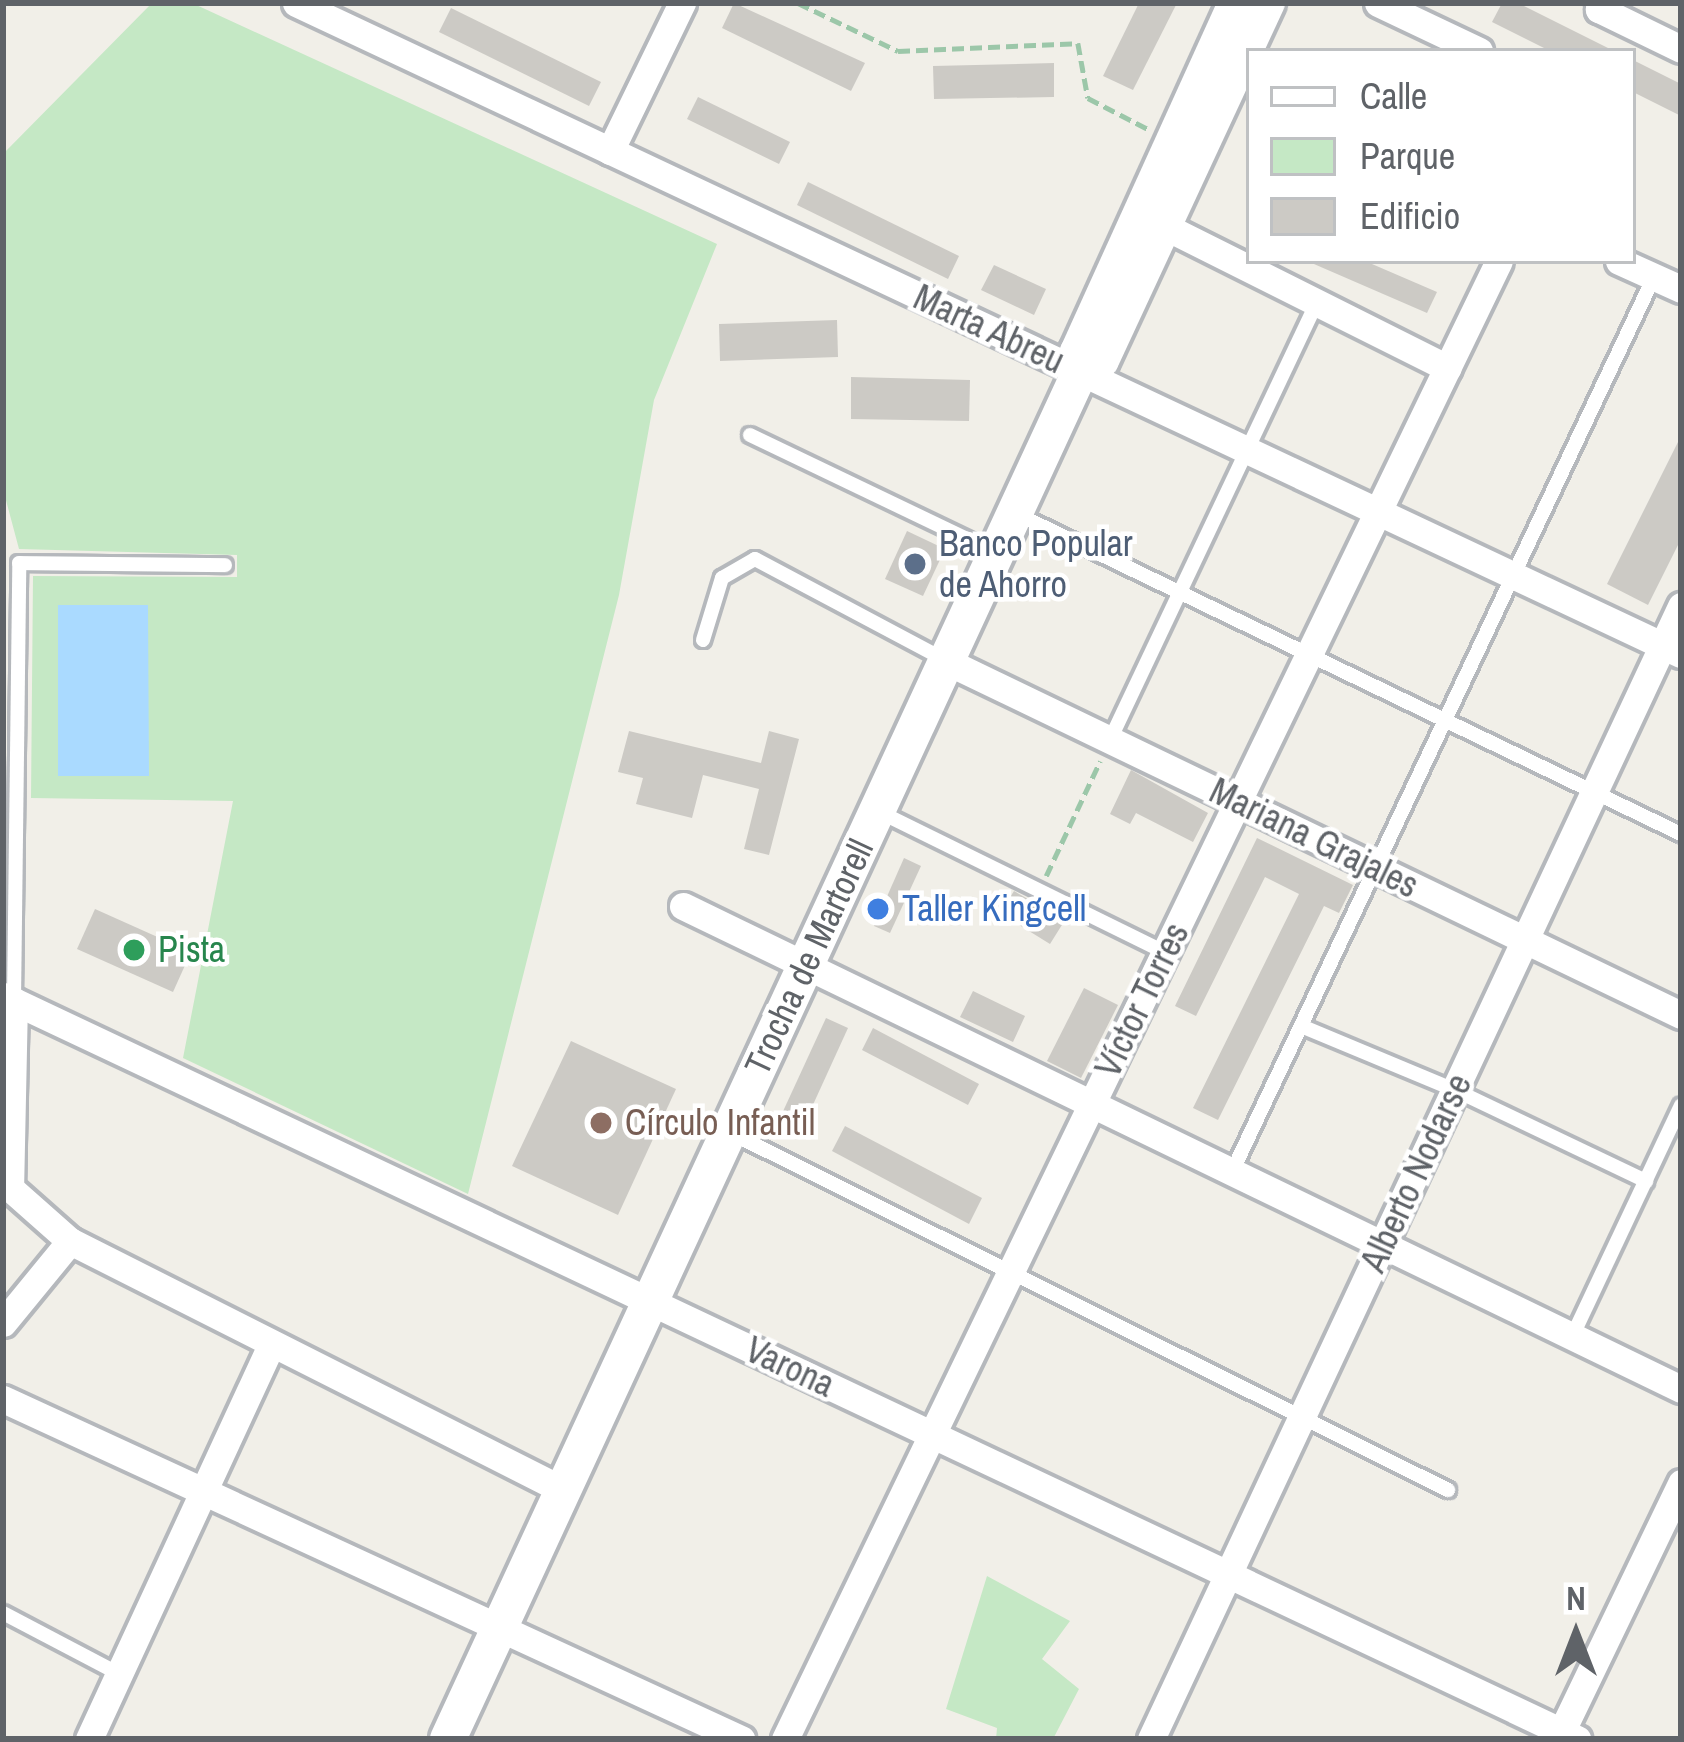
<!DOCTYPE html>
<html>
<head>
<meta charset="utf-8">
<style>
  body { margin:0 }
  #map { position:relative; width:1684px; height:1742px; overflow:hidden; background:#f1efe8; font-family:"Archivo Narrow",sans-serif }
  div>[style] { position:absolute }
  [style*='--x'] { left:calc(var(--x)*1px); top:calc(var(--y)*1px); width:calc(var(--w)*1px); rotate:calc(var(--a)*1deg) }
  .green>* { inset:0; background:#c5e8c5 }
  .water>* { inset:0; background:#aadaff }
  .building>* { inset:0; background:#cccac5 }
  .path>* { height:4.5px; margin-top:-2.25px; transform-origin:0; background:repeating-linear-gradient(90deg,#9cc7a9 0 12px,transparent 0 18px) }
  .roads { filter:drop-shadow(3px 0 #b5b8bc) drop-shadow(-3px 0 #b5b8bc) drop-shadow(0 3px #b5b8bc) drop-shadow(0 -3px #b5b8bc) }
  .lane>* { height:14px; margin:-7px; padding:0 7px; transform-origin:7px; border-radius:7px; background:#fff }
  .street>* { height:27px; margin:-13.5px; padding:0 13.5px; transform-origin:13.5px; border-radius:13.5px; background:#fff }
  .secondary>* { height:36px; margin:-18px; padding:0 18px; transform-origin:18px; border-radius:18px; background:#fff }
  .dots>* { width:33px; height:33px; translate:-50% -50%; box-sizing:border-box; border:6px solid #fff; border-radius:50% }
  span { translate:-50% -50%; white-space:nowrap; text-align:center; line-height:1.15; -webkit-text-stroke:9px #fff; paint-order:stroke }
  .street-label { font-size:36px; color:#5f6368 }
  .service-label { font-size:36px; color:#4e5e75 }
  .left { translate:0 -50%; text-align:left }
  .shop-label { font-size:36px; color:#366cbe }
  .leisure-label { font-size:36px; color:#27864d }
  .education-label { font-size:36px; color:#785e54 }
  .frame { position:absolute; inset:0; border:6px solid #5f6368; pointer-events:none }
  .legend { position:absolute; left:1246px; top:48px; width:390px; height:216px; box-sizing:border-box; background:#fff; border:3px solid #bfc1c3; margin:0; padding:15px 21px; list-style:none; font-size:36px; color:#5f6368 }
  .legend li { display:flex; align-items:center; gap:24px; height:60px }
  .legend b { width:60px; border:3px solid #bfc1c3 }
  .north { position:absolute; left:1516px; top:1574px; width:120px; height:120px; -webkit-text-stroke:9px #fff; paint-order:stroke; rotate:0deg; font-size:33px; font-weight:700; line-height:48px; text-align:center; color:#5f6368 }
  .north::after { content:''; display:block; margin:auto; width:42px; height:54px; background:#5f6368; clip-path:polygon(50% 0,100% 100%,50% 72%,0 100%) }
</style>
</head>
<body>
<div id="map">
  <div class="green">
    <div style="clip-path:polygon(152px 3px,192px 3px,717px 244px,654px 400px,619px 595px,468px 1194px,183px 1058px,233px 801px,31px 798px,33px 576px,237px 577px,237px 555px,19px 549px,3px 489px,3px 154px)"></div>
    <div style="clip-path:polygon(987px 1576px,1070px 1621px,1042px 1659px,1079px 1689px,1053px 1739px,996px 1739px,997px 1728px,946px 1709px)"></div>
  </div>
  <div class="water">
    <div style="clip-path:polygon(58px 605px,148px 605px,149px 776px,58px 776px)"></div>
  </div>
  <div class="building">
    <div style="clip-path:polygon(734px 3px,865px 63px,851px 91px,722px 28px)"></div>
    <div style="clip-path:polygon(1139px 3px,1177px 3px,1133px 90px,1103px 76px)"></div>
    <div style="clip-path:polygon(1502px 3px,1518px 3px,1614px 51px,1550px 51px,1492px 22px)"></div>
    <div style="clip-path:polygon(451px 8px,601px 82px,589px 106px,439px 32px)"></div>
    <div style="clip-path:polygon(1633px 60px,1681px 84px,1681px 116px,1633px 92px)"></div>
    <div style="clip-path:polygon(1054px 63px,1054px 97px,934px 99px,933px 66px)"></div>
    <div style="clip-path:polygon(698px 97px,790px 142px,779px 164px,687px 119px)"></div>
    <div style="clip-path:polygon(808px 182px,959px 256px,948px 279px,797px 205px)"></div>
    <div style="clip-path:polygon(1307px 261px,1365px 261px,1437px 292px,1427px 313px)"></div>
    <div style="clip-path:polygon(994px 265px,1046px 289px,1034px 315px,981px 290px)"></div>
    <div style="clip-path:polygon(837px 320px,838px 357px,720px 361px,719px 324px)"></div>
    <div style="clip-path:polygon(851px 377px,970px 380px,969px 421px,851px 419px)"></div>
    <div style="clip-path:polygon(1681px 436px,1681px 539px,1648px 605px,1607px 584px)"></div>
    <div style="clip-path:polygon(907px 531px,945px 549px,923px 596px,885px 579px)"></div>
    <div style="clip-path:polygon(629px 731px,761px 763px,769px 731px,799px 739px,769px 855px,744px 849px,759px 789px,703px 775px,692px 818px,636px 804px,643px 778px,618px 772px)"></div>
    <div style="clip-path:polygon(1131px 770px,1208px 813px,1193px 842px,1136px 813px,1130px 824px,1110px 814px)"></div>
    <div style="clip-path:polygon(1257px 838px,1353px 885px,1339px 913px,1324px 906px,1218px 1120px,1193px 1108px,1299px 894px,1265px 877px,1196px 1016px,1175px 1006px)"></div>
    <div style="clip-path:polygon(904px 858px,921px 866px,890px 933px,874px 926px)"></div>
    <div style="clip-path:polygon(1014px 891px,1065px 920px,1050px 944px,1000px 913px)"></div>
    <div style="clip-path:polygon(95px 909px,191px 952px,173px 992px,77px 949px)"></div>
    <div style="clip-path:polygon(1084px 988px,1118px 1005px,1081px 1078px,1047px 1061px)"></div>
    <div style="clip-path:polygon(973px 991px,1025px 1016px,1013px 1042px,960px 1017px)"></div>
    <div style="clip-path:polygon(826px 1018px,848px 1028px,801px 1131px,779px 1120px)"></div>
    <div style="clip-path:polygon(873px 1028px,979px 1084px,968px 1105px,862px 1050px)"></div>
    <div style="clip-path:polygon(571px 1041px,676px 1089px,618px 1215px,512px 1166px)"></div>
    <div style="clip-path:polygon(845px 1126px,982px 1198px,969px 1224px,832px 1151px)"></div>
  </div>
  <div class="path">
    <div style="--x:798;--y:3;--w:111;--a:25.6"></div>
    <div style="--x:898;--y:51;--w:180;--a:-2.5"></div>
    <div style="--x:1078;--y:43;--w:56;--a:79.7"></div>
    <div style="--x:1088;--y:98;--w:68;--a:27.3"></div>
    <div style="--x:1046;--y:876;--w:127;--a:-64.8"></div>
  </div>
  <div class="roads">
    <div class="lane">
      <div style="--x:750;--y:435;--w:273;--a:25.6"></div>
      <div style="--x:1019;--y:515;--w:735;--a:25.73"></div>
      <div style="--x:703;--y:640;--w:65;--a:-73"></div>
      <div style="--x:722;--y:578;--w:38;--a:-30"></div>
      <div style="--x:755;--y:559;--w:215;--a:28"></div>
      <div style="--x:1110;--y:740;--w:484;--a:-64.7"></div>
      <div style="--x:882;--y:813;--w:315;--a:26.2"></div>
      <div style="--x:14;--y:1000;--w:437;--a:-89.3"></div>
      <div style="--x:19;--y:563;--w:206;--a:0.6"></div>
      <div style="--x:1301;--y:1026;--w:167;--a:22.6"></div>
      <div style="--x:1455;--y:1090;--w:212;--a:25.5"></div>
      <div style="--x:733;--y:1134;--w:799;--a:26.47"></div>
      <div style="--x:1232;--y:1172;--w:989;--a:-64.76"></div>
      <div style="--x:1572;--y:1337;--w:256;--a:-64.8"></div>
      <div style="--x:3;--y:1613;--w:131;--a:27.7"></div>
    </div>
    <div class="street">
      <div style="--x:296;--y:3;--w:1530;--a:25.18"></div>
      <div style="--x:1378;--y:3;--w:112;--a:25.4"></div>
      <div style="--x:1602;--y:3;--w:7;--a:117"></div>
      <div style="--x:1599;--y:9;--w:91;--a:26"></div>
      <div style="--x:610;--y:151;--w:165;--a:-64.1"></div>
      <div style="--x:1148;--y:218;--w:335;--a:26.6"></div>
      <div style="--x:1619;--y:261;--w:68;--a:24.3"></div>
      <div style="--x:946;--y:661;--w:816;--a:25.72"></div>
      <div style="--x:683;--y:906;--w:1109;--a:25.83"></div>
      <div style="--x:3;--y:996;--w:1741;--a:25.27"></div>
      <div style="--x:14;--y:1001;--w:187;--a:91.2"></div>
      <div style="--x:10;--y:1188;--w:80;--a:41.5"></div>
      <div style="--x:70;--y:1241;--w:552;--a:26.8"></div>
      <div style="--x:3;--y:1323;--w:106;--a:-50.7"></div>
      <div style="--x:3;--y:1399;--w:813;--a:24.74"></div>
      <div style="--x:89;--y:1739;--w:434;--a:-65.2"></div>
      <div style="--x:785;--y:1739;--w:1641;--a:-64.22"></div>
      <div style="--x:1151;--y:1739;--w:1251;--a:-64.93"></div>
      <div style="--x:1558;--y:1739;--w:284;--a:-64.3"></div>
    </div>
    <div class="secondary">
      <div style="--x:1080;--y:372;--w:24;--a:-30"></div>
      <div style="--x:1101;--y:360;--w:394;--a:-65.1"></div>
      <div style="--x:448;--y:1739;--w:1506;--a:-65.19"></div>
      <div style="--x:1080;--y:372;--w:20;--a:-96"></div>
      <div style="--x:1078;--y:352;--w:383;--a:-65.6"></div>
    </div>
  </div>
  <div class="dots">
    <div style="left:915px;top:564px;background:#5c6f8a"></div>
    <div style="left:878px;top:909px;background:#3f7fe0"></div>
    <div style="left:134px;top:950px;background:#2e9e5b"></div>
    <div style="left:601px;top:1123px;background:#8d6e63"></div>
  </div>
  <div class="street-label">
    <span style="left:989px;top:329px;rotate:25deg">Marta Abreu</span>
    <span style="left:1314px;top:838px;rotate:26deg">Mariana Grajales</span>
    <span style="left:809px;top:957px;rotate:-65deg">Trocha de Martorell</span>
    <span style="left:1142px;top:1000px;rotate:-64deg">Víctor Torres</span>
    <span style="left:1416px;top:1173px;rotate:-65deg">Alberto Nodarse</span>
    <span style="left:790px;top:1367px;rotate:25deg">Varona</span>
  </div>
  <div class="service-label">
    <span class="left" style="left:939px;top:564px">Banco Popular<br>de Ahorro</span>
  </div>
  <div class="shop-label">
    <span class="left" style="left:902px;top:909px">Taller Kingcell</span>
  </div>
  <div class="leisure-label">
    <span class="left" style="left:158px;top:950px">Pista</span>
  </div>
  <div class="education-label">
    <span class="left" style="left:625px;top:1123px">Círculo Infantil</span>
  </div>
  <div class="frame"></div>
  <ul class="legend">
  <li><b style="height:15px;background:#fff"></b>Calle</li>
  <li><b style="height:33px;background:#c5e8c5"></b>Parque</li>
  <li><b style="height:33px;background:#cccac5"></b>Edificio</li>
  </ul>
  <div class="north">N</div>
</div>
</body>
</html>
